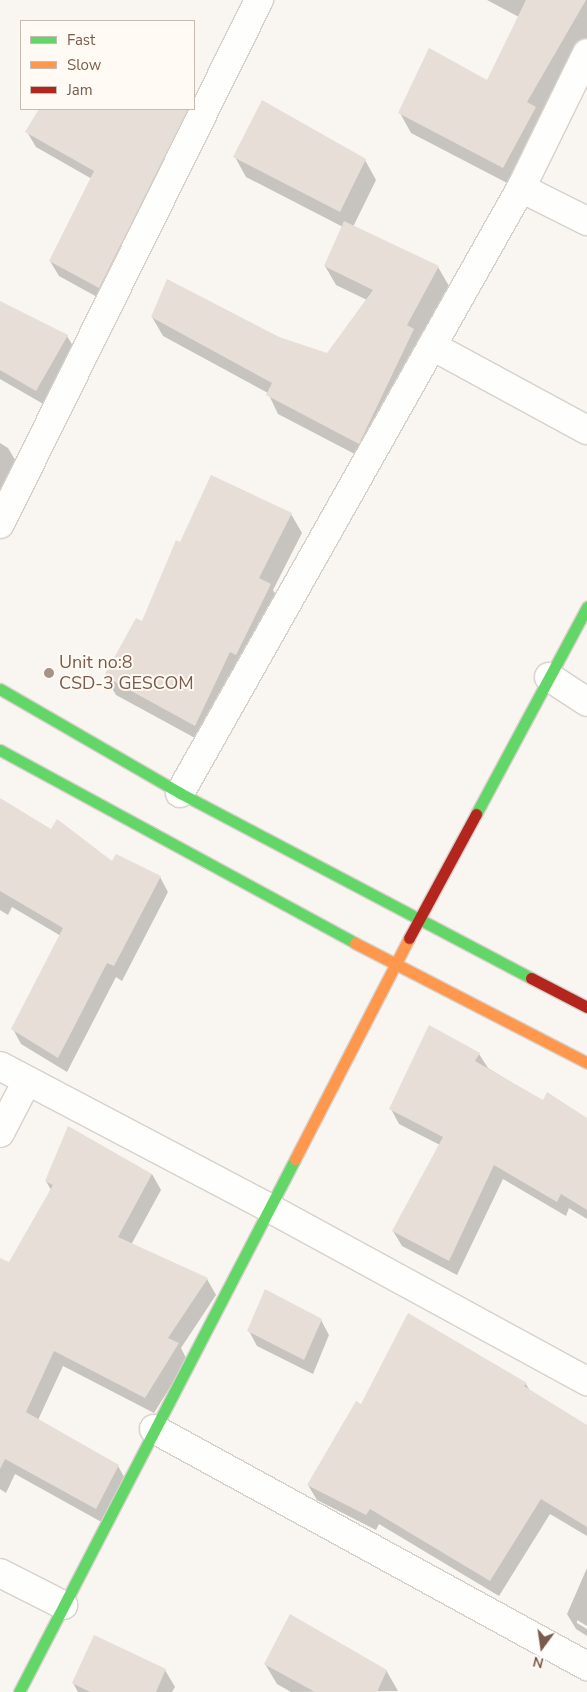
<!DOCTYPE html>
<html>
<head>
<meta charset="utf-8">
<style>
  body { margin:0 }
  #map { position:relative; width:587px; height:1692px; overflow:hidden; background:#f9f5f0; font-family:"Nunito Sans",sans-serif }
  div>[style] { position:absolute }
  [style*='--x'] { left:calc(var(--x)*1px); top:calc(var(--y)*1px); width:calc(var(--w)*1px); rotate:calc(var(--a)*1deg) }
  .shadow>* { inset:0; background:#0003 }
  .building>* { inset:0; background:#e6ded7 }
  .roads { filter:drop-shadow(1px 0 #d7d1cb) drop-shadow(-1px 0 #d7d1cb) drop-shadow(0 1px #d7d1cb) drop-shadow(0 -1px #d7d1cb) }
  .street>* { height:28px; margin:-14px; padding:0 14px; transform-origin:14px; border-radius:14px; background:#fefefd }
  .fast>* { height:11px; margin:-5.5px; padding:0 5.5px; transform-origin:5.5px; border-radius:5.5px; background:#63d668 }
  .slow>* { height:11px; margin:-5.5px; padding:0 5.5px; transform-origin:5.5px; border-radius:5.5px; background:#ff974d }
  .jam>* { height:11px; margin:-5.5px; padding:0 5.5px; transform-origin:5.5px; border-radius:5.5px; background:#b3261e }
  .dots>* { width:14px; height:14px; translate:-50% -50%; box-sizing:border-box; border:2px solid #fffaf3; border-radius:50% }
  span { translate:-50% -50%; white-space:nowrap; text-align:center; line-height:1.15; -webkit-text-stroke:4px #fffaf3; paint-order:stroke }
  .poi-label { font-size:18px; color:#7a5c4d }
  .left { translate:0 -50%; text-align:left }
  .legend { position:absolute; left:20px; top:20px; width:175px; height:90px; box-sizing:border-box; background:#fffaf3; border:1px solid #cabbb1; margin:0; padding:6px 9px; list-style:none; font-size:15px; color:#7a5c4d }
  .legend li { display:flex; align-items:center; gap:10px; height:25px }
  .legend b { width:25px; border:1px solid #cabbb1 }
  .north { position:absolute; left:517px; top:1622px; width:50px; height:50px; -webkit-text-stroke:4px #fffaf3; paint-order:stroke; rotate:194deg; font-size:14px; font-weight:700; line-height:20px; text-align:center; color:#7a5c4d }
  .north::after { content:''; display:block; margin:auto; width:18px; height:22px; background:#7a5c4d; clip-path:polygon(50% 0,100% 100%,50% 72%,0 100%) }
</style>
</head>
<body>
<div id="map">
  <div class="shadow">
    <div style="clip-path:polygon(487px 0,587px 0,587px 43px,515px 187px,411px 133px,400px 113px,488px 82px,519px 17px)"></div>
    <div style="clip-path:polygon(40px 109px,190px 109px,108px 303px,59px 276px,50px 261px,92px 179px,36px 147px,27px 132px)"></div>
    <div style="clip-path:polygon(235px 157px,365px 160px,376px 180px,353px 227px,438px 267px,449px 286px,419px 340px,425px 349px,370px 462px,278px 414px,268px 393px,163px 336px,152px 317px,278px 338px,328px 354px,367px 300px,336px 285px,325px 266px,343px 227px,246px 177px)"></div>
    <div style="clip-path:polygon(0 302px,67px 336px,76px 351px,45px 405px,0 379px)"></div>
    <div style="clip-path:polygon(0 443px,8px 448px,17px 463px,0 492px)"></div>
    <div style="clip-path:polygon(291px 514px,302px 533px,273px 590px,281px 604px,206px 744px,116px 695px,105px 676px,143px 623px)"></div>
    <div style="clip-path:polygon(0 799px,52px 831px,113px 863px,160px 877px,168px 892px,122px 981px,116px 977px,67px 1072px,21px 1044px,13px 1029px,61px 936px,12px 907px,8px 915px,0 910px)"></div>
    <div style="clip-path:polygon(479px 1054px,488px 1068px,543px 1102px,587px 1120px,587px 1219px,569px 1208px,566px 1216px,503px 1179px,457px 1275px,402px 1246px,393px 1231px,440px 1145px,399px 1124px,391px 1109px)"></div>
    <div style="clip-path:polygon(152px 1174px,161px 1190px,131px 1245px,207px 1279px,216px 1295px,181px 1348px,187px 1360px,154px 1413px,63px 1366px,38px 1420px,118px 1466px,127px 1482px,105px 1524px,15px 1474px,6px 1493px,0 1489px,0 1271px,9px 1264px,51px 1190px,46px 1181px)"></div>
    <div style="clip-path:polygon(321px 1320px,329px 1335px,313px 1374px,257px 1346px,249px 1331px)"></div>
    <div style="clip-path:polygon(526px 1384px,530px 1391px,587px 1426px,587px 1536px,550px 1514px,499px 1596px,379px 1524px,376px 1530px,317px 1500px,308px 1485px,361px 1406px)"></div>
    <div style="clip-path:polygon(587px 1568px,587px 1626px,577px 1620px,577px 1623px,587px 1629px,587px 1636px,576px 1629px,567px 1614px)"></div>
    <div style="clip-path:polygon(265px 1664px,386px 1670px,398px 1691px,291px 1692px,277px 1684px)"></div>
    <div style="clip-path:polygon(165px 1670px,175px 1687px,172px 1692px,78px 1692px,73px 1683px)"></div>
  </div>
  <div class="building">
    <div style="clip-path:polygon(526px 0,586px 0,527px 102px,536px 107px,503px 168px,398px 113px,429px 48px,487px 80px)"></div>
    <div style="clip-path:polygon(262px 100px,366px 159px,340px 212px,233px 157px)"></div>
    <div style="clip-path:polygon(39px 109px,188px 109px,99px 288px,49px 261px,94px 171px,25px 132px)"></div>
    <div style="clip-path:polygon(344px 221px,439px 266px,407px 325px,414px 329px,359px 444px,266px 395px,272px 383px,151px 317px,167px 279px,279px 337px,327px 353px,373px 290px,324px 266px)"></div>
    <div style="clip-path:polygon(0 301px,68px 335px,36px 391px,0 370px)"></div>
    <div style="clip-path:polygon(211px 475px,292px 513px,259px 578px,271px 584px,236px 655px,230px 652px,195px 726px,104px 676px,136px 618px,142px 621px,176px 540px,180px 542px)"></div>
    <div style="clip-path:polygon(0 798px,51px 829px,57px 819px,112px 861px,116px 854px,161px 876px,114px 966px,107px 963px,58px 1058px,11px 1029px,63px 928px,0 891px)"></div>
    <div style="clip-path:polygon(429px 1025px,480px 1053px,475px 1061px,543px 1100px,547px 1092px,587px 1118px,587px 1210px,561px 1194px,557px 1202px,494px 1165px,449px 1261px,392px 1231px,443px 1137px,389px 1109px)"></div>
    <div style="clip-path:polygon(68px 1126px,152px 1174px,118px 1237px,208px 1278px,168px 1338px,179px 1343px,145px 1398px,54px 1351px,26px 1412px,119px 1465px,96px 1509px,5px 1459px,0 1469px,0 1258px,9px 1262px,53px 1185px,45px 1181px)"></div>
    <div style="clip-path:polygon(265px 1289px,322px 1319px,304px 1360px,247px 1331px)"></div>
    <div style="clip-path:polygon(408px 1313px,527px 1383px,524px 1386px,587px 1425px,587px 1527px,541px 1499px,490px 1581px,370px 1509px,366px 1515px,307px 1485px,356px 1401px,361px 1404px)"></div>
    <div style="clip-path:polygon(290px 1614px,387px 1670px,377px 1692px,315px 1692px,264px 1664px)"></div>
    <div style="clip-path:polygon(94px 1635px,166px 1669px,156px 1692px,90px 1692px,72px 1683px)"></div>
  </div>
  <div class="roads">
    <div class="street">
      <div style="--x:521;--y:188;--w:74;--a:26.6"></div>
      <div style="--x:432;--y:346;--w:176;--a:28.5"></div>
      <div style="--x:0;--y:524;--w:585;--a:-63.7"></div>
      <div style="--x:549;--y:677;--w:45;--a:33.3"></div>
      <div style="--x:180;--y:793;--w:694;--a:-60.59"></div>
      <div style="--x:521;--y:188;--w:150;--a:-63.9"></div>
      <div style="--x:0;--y:1066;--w:306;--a:27.8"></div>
      <div style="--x:271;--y:1209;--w:360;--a:28.6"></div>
      <div style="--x:0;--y:1133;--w:59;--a:-62.6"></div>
      <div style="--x:154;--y:1429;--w:494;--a:28.7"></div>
      <div style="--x:0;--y:1573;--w:71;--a:26.9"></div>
    </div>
    <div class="fast">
      <div style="--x:0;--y:689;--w:208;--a:30"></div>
      <div style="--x:180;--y:793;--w:397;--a:27.8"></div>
      <div style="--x:0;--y:750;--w:404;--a:28.5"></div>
      <div style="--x:476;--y:814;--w:235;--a:-61.8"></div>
      <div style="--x:19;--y:1692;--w:600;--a:-62.62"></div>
    </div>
    <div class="slow">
      <div style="--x:355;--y:943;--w:261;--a:27.3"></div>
      <div style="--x:295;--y:1159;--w:249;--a:-62.7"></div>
    </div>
    <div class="jam">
      <div style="--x:409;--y:938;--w:141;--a:-61.6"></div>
      <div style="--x:531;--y:978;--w:63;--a:27.4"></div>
    </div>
  </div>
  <div class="dots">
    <div style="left:49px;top:673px;background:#a69286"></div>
  </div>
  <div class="poi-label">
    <span class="left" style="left:59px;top:673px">Unit no:8<br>CSD-3 GESCOM</span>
  </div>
  <ul class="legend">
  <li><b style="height:6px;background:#63d668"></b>Fast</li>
  <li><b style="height:6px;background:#ff974d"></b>Slow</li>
  <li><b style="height:6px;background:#b3261e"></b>Jam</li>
  </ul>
  <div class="north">N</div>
</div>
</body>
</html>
